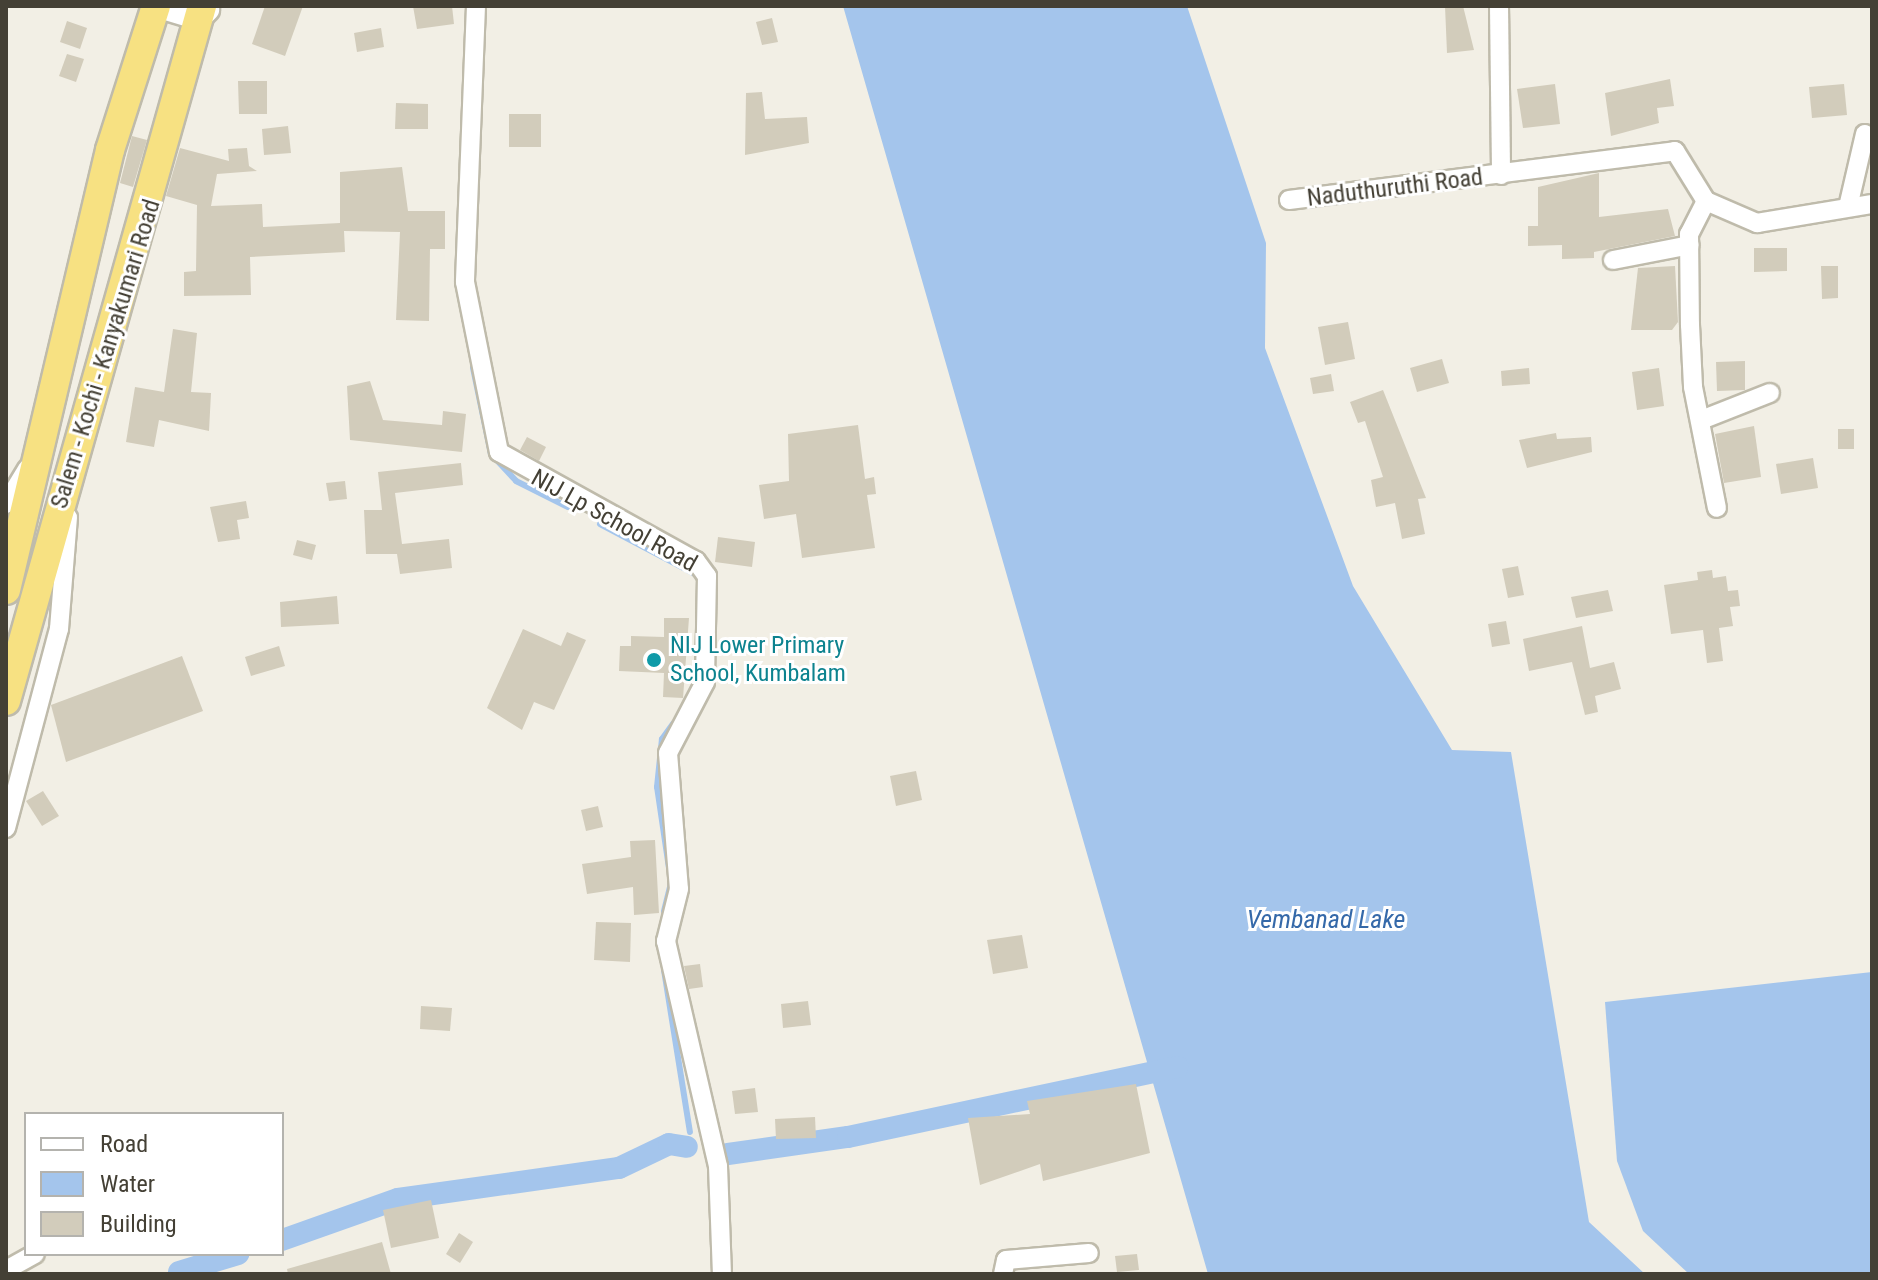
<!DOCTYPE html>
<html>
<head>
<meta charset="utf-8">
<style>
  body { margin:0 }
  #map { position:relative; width:1878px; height:1280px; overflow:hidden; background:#f2efe5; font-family:"Roboto Condensed",sans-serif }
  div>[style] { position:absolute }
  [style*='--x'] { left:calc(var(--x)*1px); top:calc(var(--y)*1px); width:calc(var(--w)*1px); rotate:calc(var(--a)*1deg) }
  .water>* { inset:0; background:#a4c5ec }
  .stream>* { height:6px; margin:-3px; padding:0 3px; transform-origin:3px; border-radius:3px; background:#a4c5ec }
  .canal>* { height:22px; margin:-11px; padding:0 11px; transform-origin:11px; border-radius:11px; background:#a4c5ec }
  .building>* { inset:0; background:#d2ccbb }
  .roads { filter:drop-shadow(2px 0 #bfbbab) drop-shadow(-2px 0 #bfbbab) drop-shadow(0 2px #bfbbab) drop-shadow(0 -2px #bfbbab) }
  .minor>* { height:18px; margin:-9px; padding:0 9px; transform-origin:9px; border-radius:9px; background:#fff }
  .tertiary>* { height:22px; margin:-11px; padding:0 11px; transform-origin:11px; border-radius:11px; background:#fff }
  .trunk>* { height:28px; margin:-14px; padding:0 14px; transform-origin:14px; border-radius:14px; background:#f7e182 }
  .dots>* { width:22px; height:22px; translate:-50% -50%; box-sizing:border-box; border:4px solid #fff; border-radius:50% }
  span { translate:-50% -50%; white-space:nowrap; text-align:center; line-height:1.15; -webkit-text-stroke:6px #fff; paint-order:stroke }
  .street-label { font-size:24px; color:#444035 }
  .culture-label { font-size:24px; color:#0d838f }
  .left { translate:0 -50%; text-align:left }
  .water-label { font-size:26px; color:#3569a9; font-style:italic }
  .frame { position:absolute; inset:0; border:8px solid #444035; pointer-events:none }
  .legend { position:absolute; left:24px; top:1112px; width:260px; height:144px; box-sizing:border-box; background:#fff; border:2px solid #b4b3ae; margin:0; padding:10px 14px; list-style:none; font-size:24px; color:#444035 }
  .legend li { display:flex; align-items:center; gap:16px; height:40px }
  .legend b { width:40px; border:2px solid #b4b3ae }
</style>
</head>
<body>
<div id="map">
  <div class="water">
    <div style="clip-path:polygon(843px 6px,1187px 6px,1266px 243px,1265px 348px,1353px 586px,1452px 750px,1511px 752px,1589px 1222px,1645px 1274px,1208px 1274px)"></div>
    <div style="clip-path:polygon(1872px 972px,1872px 1274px,1689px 1274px,1643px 1231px,1617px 1161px,1605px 1002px)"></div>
  </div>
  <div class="stream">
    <div style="--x:473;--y:368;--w:88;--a:78.2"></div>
    <div style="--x:491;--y:454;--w:37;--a:47"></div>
    <div style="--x:516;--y:481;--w:58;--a:26.6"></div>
    <div style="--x:600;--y:524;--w:107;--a:27.8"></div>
    <div style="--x:669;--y:868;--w:82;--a:-98.4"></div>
    <div style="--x:657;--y:787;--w:48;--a:-84.1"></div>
    <div style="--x:662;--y:739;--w:19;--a:-54"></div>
    <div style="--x:664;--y:911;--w:29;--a:-76"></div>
    <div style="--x:664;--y:970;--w:164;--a:80.9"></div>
  </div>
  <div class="canal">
    <div style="--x:728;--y:1154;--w:121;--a:-8.1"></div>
    <div style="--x:848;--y:1137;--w:337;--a:-12"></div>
    <div style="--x:282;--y:1240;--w:123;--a:-19.5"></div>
    <div style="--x:398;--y:1199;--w:223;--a:-8"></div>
    <div style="--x:619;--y:1168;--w:55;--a:-25.6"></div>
    <div style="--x:669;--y:1144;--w:18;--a:9"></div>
    <div style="--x:179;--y:1272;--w:62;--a:-17"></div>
  </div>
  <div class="building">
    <div style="clip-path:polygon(265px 6px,303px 6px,285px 56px,252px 44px)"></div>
    <div style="clip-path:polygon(413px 6px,452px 6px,454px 24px,417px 29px)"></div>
    <div style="clip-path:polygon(1445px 6px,1463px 6px,1474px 50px,1447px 53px)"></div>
    <div style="clip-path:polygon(772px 18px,778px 42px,762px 45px,756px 22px)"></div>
    <div style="clip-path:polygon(67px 21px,87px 28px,80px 49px,60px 42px)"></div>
    <div style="clip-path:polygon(381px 28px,384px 47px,357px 52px,354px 33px)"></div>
    <div style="clip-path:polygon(67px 54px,84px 59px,76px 82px,59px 76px)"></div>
    <div style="clip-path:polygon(1670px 79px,1674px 106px,1657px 108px,1659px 123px,1611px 136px,1605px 93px)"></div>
    <div style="clip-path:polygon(238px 81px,267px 81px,267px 114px,239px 114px)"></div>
    <div style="clip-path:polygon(1555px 84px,1560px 124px,1523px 128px,1517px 89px)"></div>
    <div style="clip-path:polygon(1844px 84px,1847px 115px,1812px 118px,1809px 87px)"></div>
    <div style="clip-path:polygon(762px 92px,765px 119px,807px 117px,809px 143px,745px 155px,746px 93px)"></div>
    <div style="clip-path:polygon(396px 103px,428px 104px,428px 129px,395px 129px)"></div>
    <div style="clip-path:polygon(509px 114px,541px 114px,541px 147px,509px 147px)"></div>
    <div style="clip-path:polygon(288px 126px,291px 153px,264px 155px,262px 129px)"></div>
    <div style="clip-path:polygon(132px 136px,147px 140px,133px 187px,120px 183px)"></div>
    <div style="clip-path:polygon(180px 148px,229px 161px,228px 149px,247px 148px,249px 166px,257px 171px,217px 174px,211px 206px,262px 204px,263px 227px,340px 223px,340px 172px,402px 167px,408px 211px,445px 211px,445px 249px,430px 249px,429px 321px,396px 320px,400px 232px,344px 231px,345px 252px,250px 257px,251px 295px,184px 296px,184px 272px,196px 271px,197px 205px,166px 196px)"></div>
    <div style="clip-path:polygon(1599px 173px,1599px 217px,1668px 209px,1675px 236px,1594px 252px,1594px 258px,1562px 259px,1562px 245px,1528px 246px,1528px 226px,1538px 226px,1538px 187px)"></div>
    <div style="clip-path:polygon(1754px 248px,1787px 248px,1787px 271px,1754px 272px)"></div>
    <div style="clip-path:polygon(1675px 266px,1678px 322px,1672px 330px,1631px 330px,1638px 268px)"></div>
    <div style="clip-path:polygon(1821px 266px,1838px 266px,1838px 298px,1822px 299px)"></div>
    <div style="clip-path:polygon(1348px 322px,1355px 359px,1325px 365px,1318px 327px)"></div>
    <div style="clip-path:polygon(173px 329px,197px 333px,191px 392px,211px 393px,209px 431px,159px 420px,154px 447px,126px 442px,135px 387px,164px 392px)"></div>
    <div style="clip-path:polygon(1442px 359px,1449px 383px,1417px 392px,1410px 368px)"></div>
    <div style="clip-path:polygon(1745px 361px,1745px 390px,1717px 391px,1716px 362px)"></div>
    <div style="clip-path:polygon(1529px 368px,1530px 384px,1502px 386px,1501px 371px)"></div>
    <div style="clip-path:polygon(1659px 368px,1664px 406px,1637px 410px,1632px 372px)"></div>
    <div style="clip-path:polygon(1331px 374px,1334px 391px,1313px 394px,1310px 378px)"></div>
    <div style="clip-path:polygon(370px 381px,383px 420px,442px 425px,443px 411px,466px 414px,462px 452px,350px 440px,347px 386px)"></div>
    <div style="clip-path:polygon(1383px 390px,1426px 498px,1418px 499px,1425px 534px,1402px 539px,1395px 503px,1376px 507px,1371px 480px,1383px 477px,1365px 421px,1358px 423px,1350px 402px)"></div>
    <div style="clip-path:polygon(858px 425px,865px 479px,874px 477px,876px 494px,867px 495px,875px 548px,802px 558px,796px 514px,764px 519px,759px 485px,789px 481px,788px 434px)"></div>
    <div style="clip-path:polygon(1754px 426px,1761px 477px,1724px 483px,1715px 434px)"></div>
    <div style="clip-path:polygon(1838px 429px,1854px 429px,1854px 449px,1838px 449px)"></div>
    <div style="clip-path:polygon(1556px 433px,1557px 439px,1591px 437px,1592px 452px,1527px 468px,1519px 440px)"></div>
    <div style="clip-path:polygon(527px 437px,546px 447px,539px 461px,520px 450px)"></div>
    <div style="clip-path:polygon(1813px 458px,1818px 488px,1781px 494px,1776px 464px)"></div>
    <div style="clip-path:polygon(461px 463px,463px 485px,395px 493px,402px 544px,449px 539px,452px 568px,400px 574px,397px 554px,366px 554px,364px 510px,382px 510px,378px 472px)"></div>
    <div style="clip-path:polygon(345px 481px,347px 499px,329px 501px,326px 483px)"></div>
    <div style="clip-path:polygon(246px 501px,249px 518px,237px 520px,240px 539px,218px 542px,210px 507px)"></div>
    <div style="clip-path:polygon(718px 537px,755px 542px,752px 567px,715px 562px)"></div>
    <div style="clip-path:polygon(297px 540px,316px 545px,312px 560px,293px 555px)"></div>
    <div style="clip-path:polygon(1518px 566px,1524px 595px,1508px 598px,1502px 569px)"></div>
    <div style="clip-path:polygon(1712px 570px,1713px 578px,1726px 576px,1728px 591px,1738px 590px,1740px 606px,1730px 607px,1733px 626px,1719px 628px,1723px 661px,1707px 663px,1703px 630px,1671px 634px,1664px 585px,1698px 580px,1697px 572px)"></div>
    <div style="clip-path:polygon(1608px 590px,1613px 611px,1576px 618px,1571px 597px)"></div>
    <div style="clip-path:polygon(337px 596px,339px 624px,281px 627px,280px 602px)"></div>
    <div style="clip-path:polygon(664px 618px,689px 618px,683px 698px,663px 697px,664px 673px,619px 671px,620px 646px,631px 646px,631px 636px,664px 637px)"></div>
    <div style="clip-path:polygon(1506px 621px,1510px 644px,1492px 647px,1488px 624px)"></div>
    <div style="clip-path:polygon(1582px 626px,1590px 668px,1614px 662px,1621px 689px,1595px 696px,1598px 712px,1585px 715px,1572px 662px,1529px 671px,1523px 639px)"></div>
    <div style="clip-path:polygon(523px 629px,561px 646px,567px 632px,586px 640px,554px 710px,534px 702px,522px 730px,487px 708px)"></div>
    <div style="clip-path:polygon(279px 646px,285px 666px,251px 676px,245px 657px)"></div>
    <div style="clip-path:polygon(182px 656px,203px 711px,66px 762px,51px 705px)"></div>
    <div style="clip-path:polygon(916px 771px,922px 800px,896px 806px,890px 776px)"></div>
    <div style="clip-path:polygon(43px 791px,59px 816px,42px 826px,26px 801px)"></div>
    <div style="clip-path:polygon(598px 806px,603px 827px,586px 831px,581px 810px)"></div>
    <div style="clip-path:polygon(655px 840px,659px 913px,634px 915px,633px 887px,587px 894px,582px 864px,631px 857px,630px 841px)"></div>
    <div style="clip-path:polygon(596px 922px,631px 923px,630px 962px,594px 960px)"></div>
    <div style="clip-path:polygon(1022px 935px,1028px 968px,993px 974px,987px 940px)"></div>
    <div style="clip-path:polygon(700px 964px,703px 987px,689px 989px,684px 966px)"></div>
    <div style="clip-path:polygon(808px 1001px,811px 1025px,783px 1028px,781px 1004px)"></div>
    <div style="clip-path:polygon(421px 1006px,452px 1008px,450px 1031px,420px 1029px)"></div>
    <div style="clip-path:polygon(1136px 1084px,1150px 1153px,1043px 1181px,1040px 1164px,980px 1185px,968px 1118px,1030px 1114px,1027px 1101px)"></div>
    <div style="clip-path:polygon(755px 1088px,758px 1112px,735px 1114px,732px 1091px)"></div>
    <div style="clip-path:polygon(815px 1117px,816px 1138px,776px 1139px,775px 1119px)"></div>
    <div style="clip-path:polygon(431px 1200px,439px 1238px,391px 1248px,383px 1210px)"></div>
    <div style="clip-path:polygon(459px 1233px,473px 1242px,460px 1263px,446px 1254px)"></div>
    <div style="clip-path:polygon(382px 1242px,391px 1274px,288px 1274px,287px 1269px)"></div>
    <div style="clip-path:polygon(1137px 1254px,1139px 1270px,1117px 1272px,1115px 1256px)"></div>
  </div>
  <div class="roads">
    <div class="minor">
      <div style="--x:476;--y:6;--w:276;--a:92.3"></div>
      <div style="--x:465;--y:282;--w:173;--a:78.7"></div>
      <div style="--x:499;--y:452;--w:225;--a:29"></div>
      <div style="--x:696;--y:561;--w:19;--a:54"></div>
      <div style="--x:707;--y:576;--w:106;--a:91.1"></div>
      <div style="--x:705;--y:682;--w:80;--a:117.5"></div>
      <div style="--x:668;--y:753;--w:136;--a:85.4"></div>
      <div style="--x:679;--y:889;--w:54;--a:104"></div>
      <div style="--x:666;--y:941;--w:231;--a:77"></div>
      <div style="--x:718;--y:1166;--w:108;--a:87.9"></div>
      <div style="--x:1499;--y:6;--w:169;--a:89.3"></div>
      <div style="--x:1289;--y:200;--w:389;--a:-7.2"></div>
      <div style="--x:1675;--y:151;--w:59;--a:58.2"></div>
      <div style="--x:1706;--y:201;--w:56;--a:23.3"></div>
      <div style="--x:1757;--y:223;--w:117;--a:-9.4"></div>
      <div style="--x:1706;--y:201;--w:37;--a:117"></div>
      <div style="--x:1689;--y:234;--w:91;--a:89.4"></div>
      <div style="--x:1690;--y:325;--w:62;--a:87.2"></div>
      <div style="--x:1693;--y:387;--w:123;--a:78.8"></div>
      <div style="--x:1848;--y:207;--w:75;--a:-76.9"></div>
      <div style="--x:1613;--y:260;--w:78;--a:-11"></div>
      <div style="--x:1701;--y:420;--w:74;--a:-21.4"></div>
      <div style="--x:6;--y:504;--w:41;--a:-59"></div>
      <div style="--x:6;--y:828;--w:206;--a:-75.1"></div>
      <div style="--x:59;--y:629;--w:112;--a:-85.4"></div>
      <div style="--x:6;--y:1270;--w:33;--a:-29"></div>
      <div style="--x:1003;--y:1274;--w:14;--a:-78"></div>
      <div style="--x:1006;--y:1260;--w:83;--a:-4.8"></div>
    </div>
    <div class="tertiary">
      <div style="--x:156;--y:6;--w:45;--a:16.8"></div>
      <div style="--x:199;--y:19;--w:13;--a:-45"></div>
    </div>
    <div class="trunk">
      <div style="--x:6;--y:590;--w:452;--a:-76.7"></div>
      <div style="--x:110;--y:150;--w:151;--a:-72.3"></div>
      <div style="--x:6;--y:701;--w:722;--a:-74.25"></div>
    </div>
  </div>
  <div class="dots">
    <div style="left:654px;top:660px;background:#0f9aa8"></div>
  </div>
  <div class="street-label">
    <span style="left:1395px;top:188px;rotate:-7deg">Naduthuruthi Road</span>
    <span style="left:106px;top:354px;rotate:-73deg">Salem - Kochi - Kanyakumari Road</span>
    <span style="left:614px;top:521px;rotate:29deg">NIJ Lp School Road</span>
  </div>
  <div class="culture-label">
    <span class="left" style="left:670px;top:660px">NIJ Lower Primary<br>School, Kumbalam</span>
  </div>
  <div class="water-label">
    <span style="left:1326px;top:920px">Vembanad Lake</span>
  </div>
  <div class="frame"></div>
  <ul class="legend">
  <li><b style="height:10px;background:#fff"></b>Road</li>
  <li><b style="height:22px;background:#a4c5ec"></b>Water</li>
  <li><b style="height:22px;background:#d2ccbb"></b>Building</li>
  </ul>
</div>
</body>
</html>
